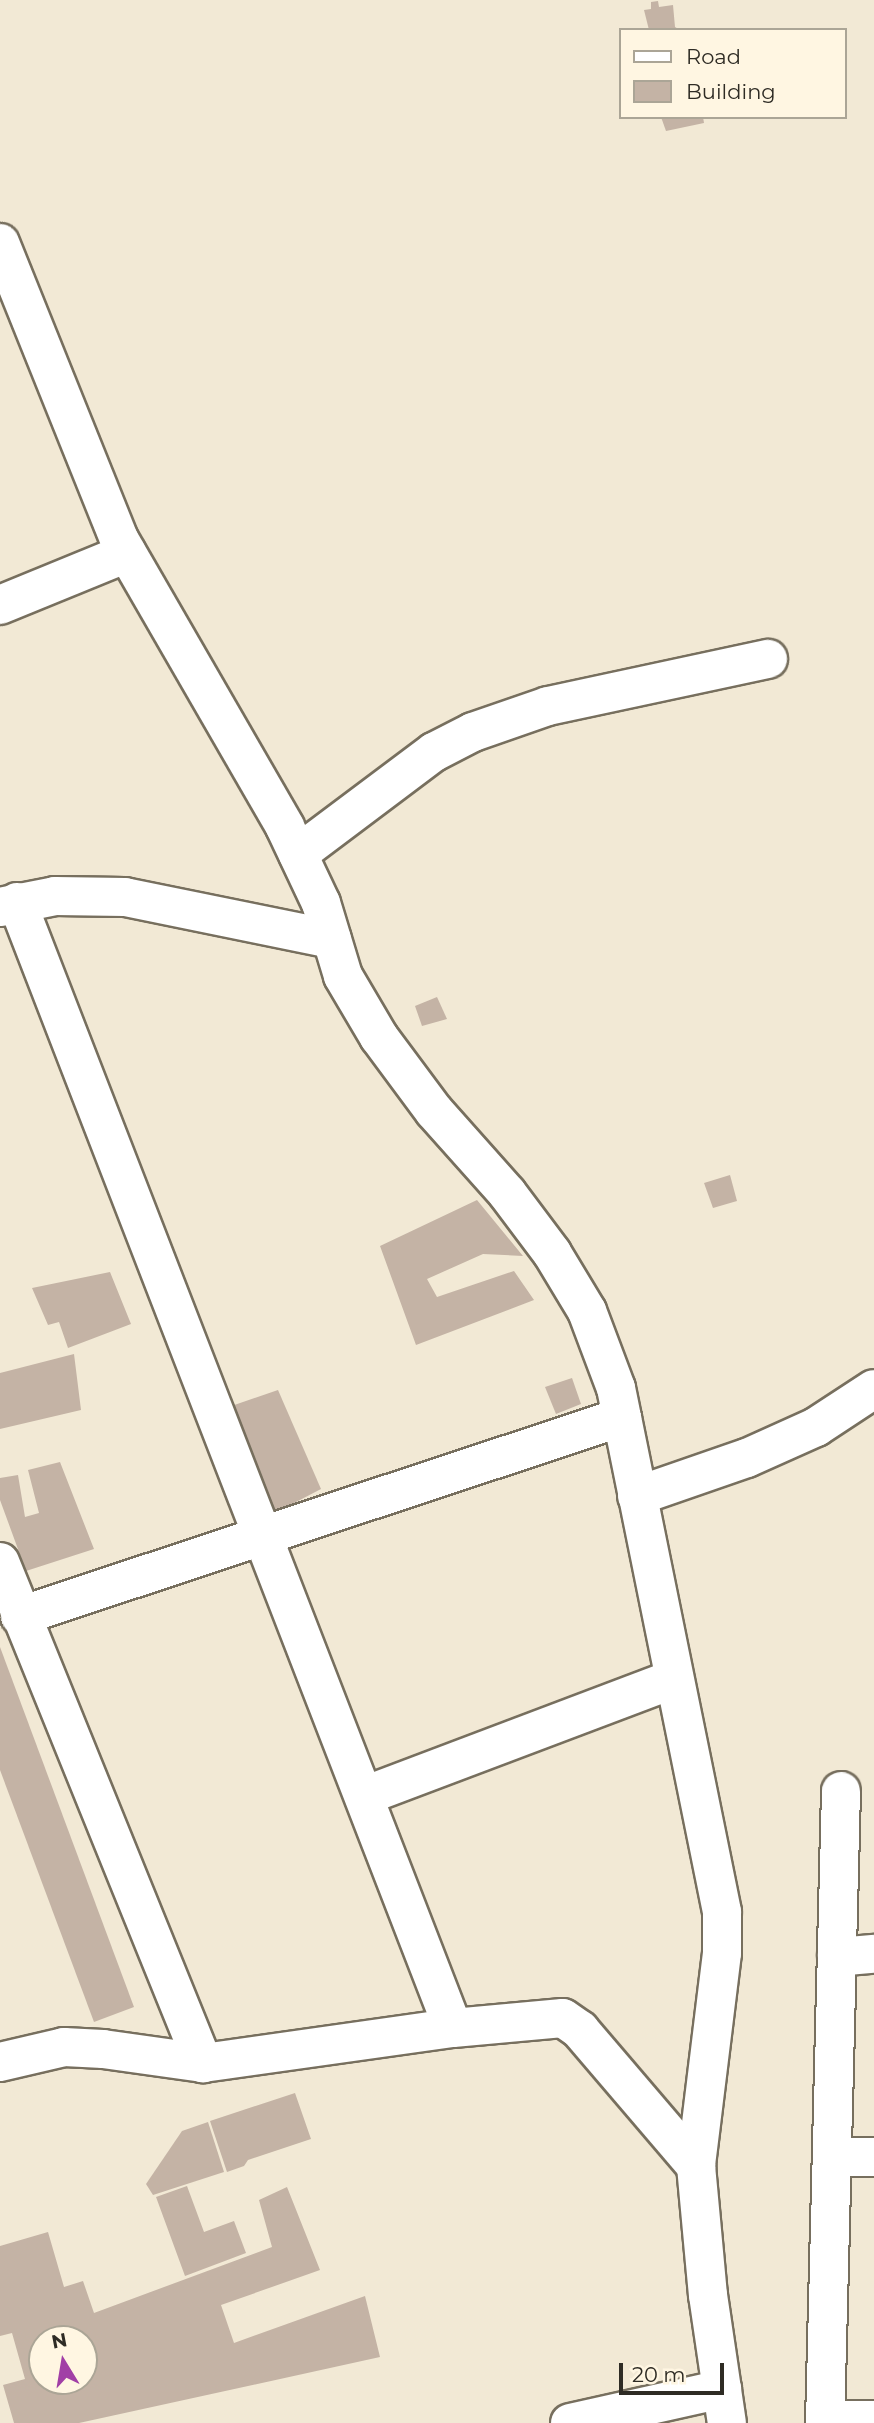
<!DOCTYPE html>
<html>
<head>
<meta charset="utf-8">
<style>
  body { margin:0 }
  #map { position:relative; width:874px; height:2423px; overflow:hidden; background:#f2e9d5; font-family:Montserrat,sans-serif }
  div>[style] { position:absolute }
  [style*='--x'] { left:calc(var(--x)*1px); top:calc(var(--y)*1px); width:calc(var(--w)*1px); rotate:calc(var(--a)*1deg) }
  .building>* { inset:0; background:#c4b3a5 }
  .roads { filter:drop-shadow(2px 0 #776f5e) drop-shadow(-2px 0 #776f5e) drop-shadow(0 2px #776f5e) drop-shadow(0 -2px #776f5e) }
  .minor>* { height:38px; margin:-19px; padding:0 19px; transform-origin:19px; border-radius:19px; background:#fff }
  span { translate:-50% -50%; white-space:nowrap; text-align:center; line-height:1.15; -webkit-text-stroke:6px #fff6e2; paint-order:stroke }
  .legend { position:absolute; left:619px; top:28px; width:228px; height:91px; box-sizing:border-box; background:#fff6e2; border:2px solid #aba596; margin:0; padding:9px 12px; list-style:none; font-size:21px; color:#2e2b24 }
  .legend li { display:flex; align-items:center; gap:14px; height:35px }
  .legend b { width:35px; border:2px solid #aba596 }
  .north { position:absolute; left:28px; top:2325px; width:70px; height:70px; box-sizing:border-box; background:#fff6e2; border:2px solid #aba596; border-radius:50%; rotate:349deg; font-size:19px; font-weight:700; line-height:28px; text-align:center; color:#2e2b24 }
  .north::after { content:''; display:block; margin:auto; width:24px; height:32px; background:#a13fa6; clip-path:polygon(50% 0,100% 100%,50% 72%,0 100%) }
  .scale { position:absolute; left:619px; top:2363px; width:105px; height:32px; box-sizing:border-box; border:4px solid #2e2b24; border-top:0; padding-left:9px; font-size:21px; line-height:24px; white-space:nowrap; color:#2e2b24; -webkit-text-stroke:5px #fff6e2; paint-order:stroke }
</style>
</head>
<body>
<div id="map">
  <div class="building">
    <div style="clip-path:polygon(658px 1px,659px 7px,673px 5px,675px 27px,680px 30px,649px 30px,644px 10px,651px 9px,651px 2px)"></div>
    <div style="clip-path:polygon(661px 117px,703px 117px,704px 123px,666px 131px)"></div>
    <div style="clip-path:polygon(437px 997px,447px 1019px,422px 1026px,415px 1006px)"></div>
    <div style="clip-path:polygon(730px 1175px,737px 1201px,713px 1208px,704px 1183px)"></div>
    <div style="clip-path:polygon(477px 1200px,523px 1256px,483px 1254px,427px 1279px,437px 1297px,514px 1271px,534px 1300px,416px 1345px,380px 1246px)"></div>
    <div style="clip-path:polygon(110px 1272px,131px 1324px,68px 1348px,59px 1322px,48px 1325px,32px 1288px)"></div>
    <div style="clip-path:polygon(74px 1354px,81px 1410px,0 1429px,0 1373px)"></div>
    <div style="clip-path:polygon(572px 1378px,581px 1404px,556px 1414px,545px 1387px)"></div>
    <div style="clip-path:polygon(278px 1390px,321px 1489px,271px 1515px,214px 1412px)"></div>
    <div style="clip-path:polygon(60px 1462px,94px 1549px,26px 1571px,0 1500px,0 1478px,18px 1475px,25px 1517px,39px 1513px,28px 1470px)"></div>
    <div style="clip-path:polygon(0 1647px,134px 2007px,94px 2022px,0 1770px)"></div>
    <div style="clip-path:polygon(295px 2093px,311px 2139px,248px 2160px,244px 2166px,227px 2172px,210px 2121px)"></div>
    <div style="clip-path:polygon(208px 2122px,224px 2172px,153px 2195px,146px 2184px,182px 2131px)"></div>
    <div style="clip-path:polygon(187px 2186px,204px 2232px,234px 2221px,246px 2253px,185px 2276px,156px 2197px)"></div>
    <div style="clip-path:polygon(evenodd,287px 2187px,320px 2270px,221px 2305px,234px 2343px,365px 2296px,380px 2357px,79px 2423px,14px 2423px,3px 2385px,25px 2379px,12px 2333px,0 2336px,0 2246px,48px 2232px,64px 2287px,83px 2281px,94px 2313px,272px 2247px,259px 2200px,287px 2187px,42px 2339px,84px 2339px,84px 2381px,42px 2381px,42px 2339px)"></div>
  </div>
  <div class="roads">
    <div class="minor">
      <div style="--x:0;--y:243;--w:319;--a:68.1"></div>
      <div style="--x:119;--y:539;--w:332;--a:60"></div>
      <div style="--x:285;--y:827;--w:84;--a:64.7"></div>
      <div style="--x:321;--y:903;--w:76;--a:73.2"></div>
      <div style="--x:343;--y:976;--w:71;--a:59.5"></div>
      <div style="--x:379;--y:1037;--w:92;--a:53.4"></div>
      <div style="--x:434;--y:1111;--w:110;--a:48.3"></div>
      <div style="--x:507;--y:1193;--w:75;--a:53.1"></div>
      <div style="--x:552;--y:1253;--w:68;--a:58.9"></div>
      <div style="--x:587;--y:1311;--w:82;--a:69.4"></div>
      <div style="--x:616;--y:1388;--w:535;--a:78.56"></div>
      <div style="--x:722;--y:1912;--w:41;--a:90"></div>
      <div style="--x:722;--y:1953;--w:215;--a:97"></div>
      <div style="--x:696;--y:2166;--w:130;--a:84.7"></div>
      <div style="--x:708;--y:2295;--w:129;--a:81.6"></div>
      <div style="--x:0;--y:605;--w:137;--a:-22.3"></div>
      <div style="--x:298;--y:854;--w:170;--a:-36.9"></div>
      <div style="--x:434;--y:752;--w:44;--a:-27.1"></div>
      <div style="--x:473;--y:732;--w:79;--a:-19.1"></div>
      <div style="--x:548;--y:706;--w:225;--a:-12.1"></div>
      <div style="--x:17;--y:902;--w:1207;--a:68.83"></div>
      <div style="--x:0;--y:907;--w:56;--a:-11.3"></div>
      <div style="--x:55;--y:896;--w:70;--a:0.8"></div>
      <div style="--x:125;--y:897;--w:211;--a:11.5"></div>
      <div style="--x:637;--y:1496;--w:116;--a:-19.1"></div>
      <div style="--x:747;--y:1458;--w:76;--a:-24.2"></div>
      <div style="--x:816;--y:1427;--w:69;--a:-33.2"></div>
      <div style="--x:0;--y:1562;--w:541;--a:67.94"></div>
      <div style="--x:20;--y:1616;--w:634;--a:-18.29"></div>
      <div style="--x:364;--y:1796;--w:330;--a:-20.7"></div>
      <div style="--x:837;--y:1957;--w:37;--a:-5"></div>
      <div style="--x:0;--y:2062;--w:66;--a:-13.2"></div>
      <div style="--x:64;--y:2047;--w:39;--a:3"></div>
      <div style="--x:103;--y:2049;--w:101;--a:8"></div>
      <div style="--x:203;--y:2063;--w:252;--a:-8"></div>
      <div style="--x:453;--y:2028;--w:110;--a:-5.2"></div>
      <div style="--x:563;--y:2018;--w:21;--a:35"></div>
      <div style="--x:580;--y:2030;--w:179;--a:49.5"></div>
      <div style="--x:832;--y:2157;--w:42;--a:0"></div>
      <div style="--x:825;--y:2420;--w:49;--a:0"></div>
      <div style="--x:570;--y:2423;--w:156;--a:-12.6"></div>
      <div style="--x:825;--y:2423;--w:632;--a:-88.55"></div>
    </div>
  </div>
  <ul class="legend">
  <li><b style="height:9px;background:#fff"></b>Road</li>
  <li><b style="height:19px;background:#c4b3a5"></b>Building</li>
  </ul>
  <div class="north">N</div>
  <div class="scale">20 m</div>
</div>
</body>
</html>
